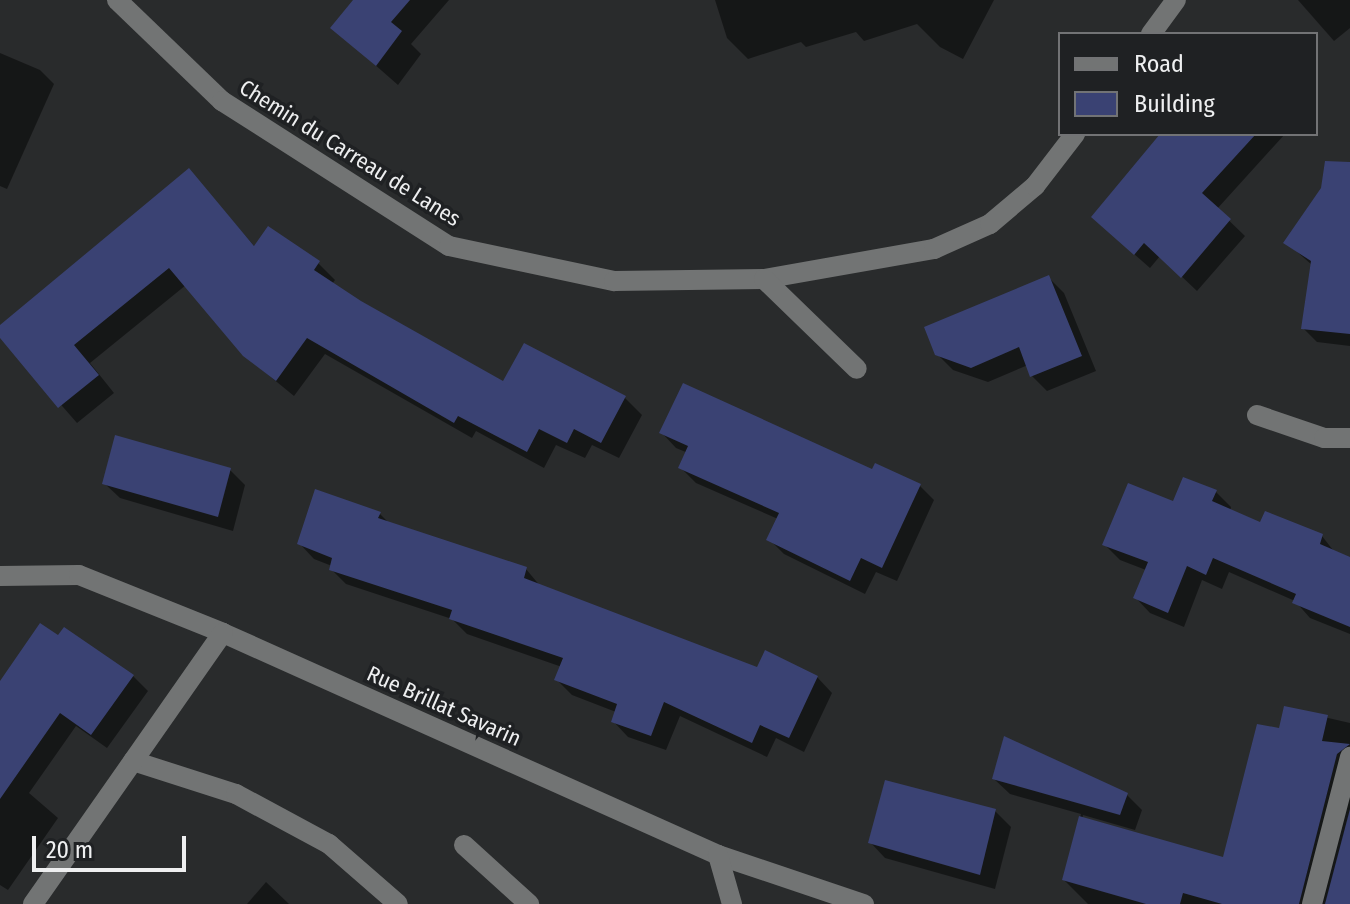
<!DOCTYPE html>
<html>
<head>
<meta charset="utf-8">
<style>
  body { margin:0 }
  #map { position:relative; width:1350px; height:904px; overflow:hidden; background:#292b2c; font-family:"Fira Sans Condensed",sans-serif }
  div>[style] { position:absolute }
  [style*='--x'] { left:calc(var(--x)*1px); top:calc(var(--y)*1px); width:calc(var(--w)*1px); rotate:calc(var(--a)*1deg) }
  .shadow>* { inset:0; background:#0007 }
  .building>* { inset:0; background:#3a4273 }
  .minor>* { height:20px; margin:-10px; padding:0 10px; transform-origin:10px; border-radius:10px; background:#727474 }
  span { translate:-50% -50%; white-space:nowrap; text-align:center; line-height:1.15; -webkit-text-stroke:7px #1f2123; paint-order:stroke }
  .street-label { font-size:22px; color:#eeeff0 }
  .legend { position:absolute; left:1058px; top:32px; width:260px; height:104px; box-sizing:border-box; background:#1f2123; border:2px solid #727375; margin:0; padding:10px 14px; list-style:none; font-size:24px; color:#eeeff0 }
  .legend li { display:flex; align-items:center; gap:16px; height:40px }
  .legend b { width:40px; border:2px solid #727375 }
  .scale { position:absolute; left:32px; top:836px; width:154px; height:36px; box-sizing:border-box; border:4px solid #eeeff0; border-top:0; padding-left:10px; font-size:24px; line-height:28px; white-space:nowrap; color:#eeeff0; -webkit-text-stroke:6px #1f2123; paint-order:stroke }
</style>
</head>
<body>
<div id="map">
  <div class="shadow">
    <div style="clip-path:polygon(356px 0,449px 0,411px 44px,421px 54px,398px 85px,333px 28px)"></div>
    <div style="clip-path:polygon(715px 0,994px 0,963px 59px,940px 47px,917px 24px,864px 41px,856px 32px,806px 47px,801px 42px,748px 59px,727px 38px)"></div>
    <div style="clip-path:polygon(1298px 0,1350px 0,1350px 28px,1334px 41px)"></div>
    <div style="clip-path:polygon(0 53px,40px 70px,54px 84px,7px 189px,0 186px)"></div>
    <div style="clip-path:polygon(1173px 134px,1285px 134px,1217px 209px,1245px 236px,1197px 291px,1160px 256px,1150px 268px,1117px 239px)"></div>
    <div style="clip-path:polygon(189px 170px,255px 247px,318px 263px,335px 280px,332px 284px,360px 302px,504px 384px,625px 398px,642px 415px,619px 458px,592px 445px,585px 458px,556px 445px,544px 468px,476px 431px,472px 438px,325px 354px,294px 396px,244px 355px,186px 285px,90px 363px,114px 393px,77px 423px,0 335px,0 328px)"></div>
    <div style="clip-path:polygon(1350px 206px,1350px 346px,1317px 342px,1303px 328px,1312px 265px,1286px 242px)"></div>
    <div style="clip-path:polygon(1048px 277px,1064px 293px,1096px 371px,1047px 391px,1032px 376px,1028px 365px,988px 382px,953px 370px,937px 354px)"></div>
    <div style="clip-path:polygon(662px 433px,873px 471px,919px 485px,934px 500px,897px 581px,876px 572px,865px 594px,784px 554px,769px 539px,778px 519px,696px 483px,681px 468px,688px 453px,676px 448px)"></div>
    <div style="clip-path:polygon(230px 470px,245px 485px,233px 531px,120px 498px,104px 483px)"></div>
    <div style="clip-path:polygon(1216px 492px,1231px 507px,1230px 511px,1261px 525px,1322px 536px,1336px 554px,1350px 559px,1350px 634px,1310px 618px,1295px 601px,1229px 572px,1222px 589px,1202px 580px,1184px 627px,1150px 613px,1135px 597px,1146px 570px,1120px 560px,1104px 544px,1174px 504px)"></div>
    <div style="clip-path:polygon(379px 513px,390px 524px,526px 569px,541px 587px,758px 670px,817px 677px,832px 693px,804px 752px,776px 738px,767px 757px,680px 716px,666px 750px,628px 737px,613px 721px,616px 712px,572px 695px,557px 680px,562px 667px,467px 634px,452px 619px,346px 584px,331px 569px,332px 566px,314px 559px,299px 543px)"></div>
    <div style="clip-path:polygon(133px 676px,148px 691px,107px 748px,76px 726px,29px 793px,58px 818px,8px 890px,0 885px,0 704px)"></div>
    <div style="clip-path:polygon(1285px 708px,1350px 723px,1350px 904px,1088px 904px,1064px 880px,1081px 814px,1010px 794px,994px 779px,1127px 795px,1142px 810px,1135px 830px,1083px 815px,1082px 819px,1225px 860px,1280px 730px)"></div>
    <div style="clip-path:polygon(995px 811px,1011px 827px,995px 889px,885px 858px,870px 842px)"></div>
    <div style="clip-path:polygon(266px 882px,289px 904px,247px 904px)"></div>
  </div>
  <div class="building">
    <div style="clip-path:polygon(353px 0,410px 0,391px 22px,402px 31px,376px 66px,330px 28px)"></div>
    <div style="clip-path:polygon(1160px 134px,1256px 134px,1202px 193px,1231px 219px,1181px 278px,1144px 243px,1134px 255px,1091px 217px)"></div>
    <div style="clip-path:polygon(1325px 161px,1350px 162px,1350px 334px,1301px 329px,1311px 261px,1283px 243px,1321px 188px)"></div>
    <div style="clip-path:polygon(189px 168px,254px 246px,268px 226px,320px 261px,314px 270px,361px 301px,503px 381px,524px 343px,626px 396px,601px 443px,574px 429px,567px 443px,539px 429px,527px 452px,458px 416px,454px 423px,307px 338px,276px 381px,243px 356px,169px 268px,74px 345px,99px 375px,58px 408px,0 338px,0 325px)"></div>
    <div style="clip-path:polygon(1049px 275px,1082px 356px,1030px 377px,1019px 347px,971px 368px,935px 355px,924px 327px)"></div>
    <div style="clip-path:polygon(683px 383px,872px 469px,875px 463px,921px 484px,882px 568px,861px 558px,850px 581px,766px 540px,779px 513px,678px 468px,688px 446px,659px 433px)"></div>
    <div style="clip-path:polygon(115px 435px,231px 468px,218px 517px,102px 484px)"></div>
    <div style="clip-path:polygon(1183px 477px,1217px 490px,1212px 501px,1260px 522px,1265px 511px,1323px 534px,1320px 544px,1350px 557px,1350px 627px,1292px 603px,1296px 594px,1213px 558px,1206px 575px,1187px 566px,1168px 613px,1133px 598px,1148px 562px,1102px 545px,1128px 483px,1173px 501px)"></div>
    <div style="clip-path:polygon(315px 489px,381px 512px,378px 518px,527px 567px,524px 578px,757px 667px,765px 650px,818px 676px,789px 738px,760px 725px,752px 743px,664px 702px,651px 736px,611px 722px,617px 704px,554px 680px,563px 658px,449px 619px,452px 610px,329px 570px,332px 558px,297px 544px)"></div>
    <div style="clip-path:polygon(40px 623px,58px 635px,64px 627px,134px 675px,91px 735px,60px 713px,0 799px,0 681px)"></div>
    <div style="clip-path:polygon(1284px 706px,1328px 715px,1322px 741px,1350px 744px,1337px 754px,1299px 904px,1222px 904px,1183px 893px,1180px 904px,1146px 904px,1062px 880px,1079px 816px,1223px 857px,1257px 724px,1279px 728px)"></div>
    <div style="clip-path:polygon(1004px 736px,1128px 793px,1120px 815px,992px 779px)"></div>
    <div style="clip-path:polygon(885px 780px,996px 809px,980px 875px,868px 843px)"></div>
    <div style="clip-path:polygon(1350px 809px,1350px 904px,1325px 904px)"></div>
  </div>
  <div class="minor">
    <div style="--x:117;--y:0;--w:146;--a:43.9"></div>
    <div style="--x:222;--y:101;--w:269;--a:32.6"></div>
    <div style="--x:449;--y:246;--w:169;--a:12"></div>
    <div style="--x:614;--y:281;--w:150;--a:-0.8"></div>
    <div style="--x:764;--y:279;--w:173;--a:-10"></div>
    <div style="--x:934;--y:249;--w:61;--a:-24.1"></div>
    <div style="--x:990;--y:224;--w:59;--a:-40.2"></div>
    <div style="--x:1035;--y:186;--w:66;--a:-52.4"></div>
    <div style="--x:1151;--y:34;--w:42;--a:-53.7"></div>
    <div style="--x:764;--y:279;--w:129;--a:44.1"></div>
    <div style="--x:1257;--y:415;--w:71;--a:18.9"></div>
    <div style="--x:1324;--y:438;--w:26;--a:0"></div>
    <div style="--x:0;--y:576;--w:79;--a:-0.7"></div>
    <div style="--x:79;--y:575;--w:155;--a:21.9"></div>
    <div style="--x:223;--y:633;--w:543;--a:24.16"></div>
    <div style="--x:718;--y:855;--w:154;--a:18.6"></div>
    <div style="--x:133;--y:761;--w:108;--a:17.8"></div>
    <div style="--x:236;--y:794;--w:106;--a:28.3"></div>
    <div style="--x:329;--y:844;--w:91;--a:41"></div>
    <div style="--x:464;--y:845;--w:88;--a:42.2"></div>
    <div style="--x:718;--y:855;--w:51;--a:74.1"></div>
    <div style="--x:33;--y:904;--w:331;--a:-55"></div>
    <div style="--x:1312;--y:904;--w:152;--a:-75.5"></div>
  </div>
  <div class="street-label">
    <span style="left:350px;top:153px;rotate:32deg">Chemin du Carreau de Lanes</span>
    <span style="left:444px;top:706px;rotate:24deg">Rue Brillat Savarin</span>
  </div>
  <ul class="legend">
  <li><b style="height:10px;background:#727474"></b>Road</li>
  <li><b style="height:22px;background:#3a4273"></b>Building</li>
  </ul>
  <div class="scale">20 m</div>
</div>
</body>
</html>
